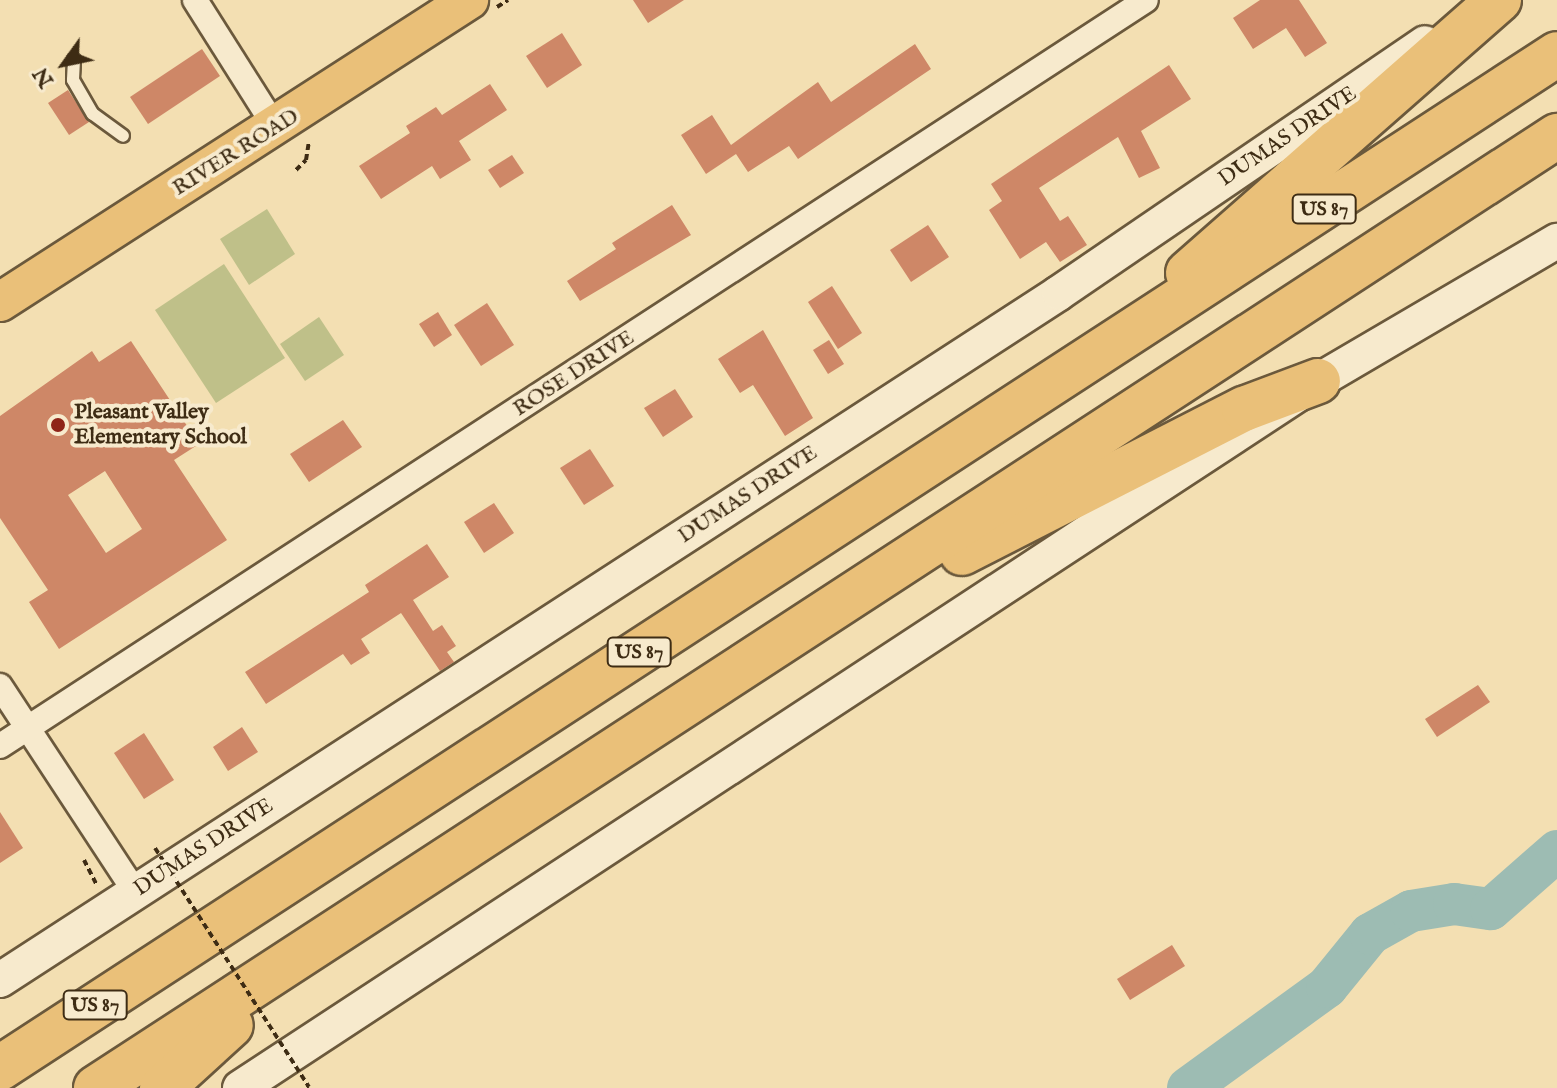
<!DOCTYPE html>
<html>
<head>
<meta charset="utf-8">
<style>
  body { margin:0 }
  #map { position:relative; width:1557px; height:1088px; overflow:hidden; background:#f3dfb2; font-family:"IM FELL English",serif }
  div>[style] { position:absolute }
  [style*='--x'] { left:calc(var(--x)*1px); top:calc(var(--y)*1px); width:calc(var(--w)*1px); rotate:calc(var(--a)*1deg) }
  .green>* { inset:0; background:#bfc089 }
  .river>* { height:42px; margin:-21px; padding:0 21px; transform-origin:21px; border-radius:21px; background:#9dbcb3 }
  .building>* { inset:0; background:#ce8767 }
  .path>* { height:4px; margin-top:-2px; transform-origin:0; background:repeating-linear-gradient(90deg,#3e2c14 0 6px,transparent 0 10px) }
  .roads { filter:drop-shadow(2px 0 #6b593c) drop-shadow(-2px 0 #6b593c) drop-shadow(0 2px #6b593c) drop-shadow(0 -2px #6b593c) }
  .service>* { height:12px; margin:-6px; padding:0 6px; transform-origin:6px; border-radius:6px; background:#f7eacd }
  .minor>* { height:24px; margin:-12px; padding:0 12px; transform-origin:12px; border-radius:12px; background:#f7eacd }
  .secondary>* { height:34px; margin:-17px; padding:0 17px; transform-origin:17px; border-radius:17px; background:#f7eacd }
  .primary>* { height:38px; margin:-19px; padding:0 19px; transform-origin:19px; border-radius:19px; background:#eac079 }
  .motorway>* { height:44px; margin:-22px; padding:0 22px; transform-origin:22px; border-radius:22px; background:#eac079 }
  .path-bridge>* { height:4px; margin-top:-2px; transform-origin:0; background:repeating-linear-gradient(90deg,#3e2c14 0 6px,transparent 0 10px) }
  .dots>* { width:22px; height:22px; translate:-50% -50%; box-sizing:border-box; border:4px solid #f7eacd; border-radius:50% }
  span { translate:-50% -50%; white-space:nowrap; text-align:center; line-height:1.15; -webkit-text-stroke:8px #f7eacd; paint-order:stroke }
  .shield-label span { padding:2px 6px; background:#f7eacd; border:2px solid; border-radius:6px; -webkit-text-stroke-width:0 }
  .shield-label { font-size:20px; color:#3e2c14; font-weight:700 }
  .street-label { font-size:22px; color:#3e2c14 }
  .poi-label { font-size:22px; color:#3e2c14; font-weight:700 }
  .left { translate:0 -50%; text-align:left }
  .north { position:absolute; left:24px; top:24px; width:80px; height:80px; -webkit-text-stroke:6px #f7eacd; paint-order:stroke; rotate:237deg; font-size:22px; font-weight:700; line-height:32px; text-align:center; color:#3e2c14 }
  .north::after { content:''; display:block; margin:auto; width:28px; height:36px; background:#3e2c14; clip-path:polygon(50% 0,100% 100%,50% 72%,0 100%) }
</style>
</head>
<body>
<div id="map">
  <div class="green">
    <div style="clip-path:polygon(267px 209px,295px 254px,249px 285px,220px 239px)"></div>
    <div style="clip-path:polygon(224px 264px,285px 358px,216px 403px,155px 310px)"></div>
    <div style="clip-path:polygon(319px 317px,344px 355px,305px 381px,280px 344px)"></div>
  </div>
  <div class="river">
    <div style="--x:1188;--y:1088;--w:172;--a:-36"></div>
    <div style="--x:1327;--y:987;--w:68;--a:-50.9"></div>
    <div style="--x:1370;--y:934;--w:47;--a:-29.3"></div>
    <div style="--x:1411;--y:911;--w:44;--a:-9.2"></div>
    <div style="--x:1454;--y:904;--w:37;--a:8"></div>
    <div style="--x:1491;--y:909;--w:88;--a:-41.3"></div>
  </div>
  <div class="building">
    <div style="clip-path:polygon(633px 0,684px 0,648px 23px)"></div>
    <div style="clip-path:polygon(1260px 0,1299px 0,1327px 43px,1305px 57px,1286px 28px,1253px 49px,1233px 18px)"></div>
    <div style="clip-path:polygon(562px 33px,582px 65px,547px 88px,526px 56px)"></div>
    <div style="clip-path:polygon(915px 44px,931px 69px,798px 159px,789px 146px,748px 172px,736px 154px,706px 174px,681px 135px,712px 115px,731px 145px,818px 82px,831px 102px)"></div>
    <div style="clip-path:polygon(202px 49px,220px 76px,148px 124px,130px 97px)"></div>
    <div style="clip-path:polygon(1169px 65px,1191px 99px,1141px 131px,1160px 168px,1139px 178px,1118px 137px,1039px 188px,1060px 221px,1068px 216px,1087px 245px,1060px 262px,1046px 242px,1020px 259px,989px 210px,1002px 201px,991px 184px)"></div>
    <div style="clip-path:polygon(490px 84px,507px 110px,459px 141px,471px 160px,440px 179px,432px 166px,381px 199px,359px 166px,410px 133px,406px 126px,436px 107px,442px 115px)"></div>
    <div style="clip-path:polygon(68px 90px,89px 122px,69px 135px,48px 103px)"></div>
    <div style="clip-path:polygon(512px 155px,524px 173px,500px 188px,488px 170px)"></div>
    <div style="clip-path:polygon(672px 205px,691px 235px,580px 301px,567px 281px,616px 249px,612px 243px)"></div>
    <div style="clip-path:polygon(928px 225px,949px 257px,911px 282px,890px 250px)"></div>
    <div style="clip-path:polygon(832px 286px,862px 333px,838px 349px,808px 302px)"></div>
    <div style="clip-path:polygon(487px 303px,514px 345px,481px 366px,454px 325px)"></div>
    <div style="clip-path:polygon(438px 312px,452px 335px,434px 347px,419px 324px)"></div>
    <div style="clip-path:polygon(763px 330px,813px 418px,785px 436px,753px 385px,740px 393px,718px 359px)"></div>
    <div style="clip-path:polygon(829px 340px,844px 364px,828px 374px,813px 350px)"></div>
    <div style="clip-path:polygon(evenodd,131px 341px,199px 444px,174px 460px,227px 540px,59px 649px,29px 602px,48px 590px,0 518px,0 416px,92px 351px,99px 362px,131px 341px,105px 471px,142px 529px,106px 553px,68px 495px,105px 471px)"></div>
    <div style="clip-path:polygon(675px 389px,693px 417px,663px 437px,644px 408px)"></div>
    <div style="clip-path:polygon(343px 420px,362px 447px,309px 482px,290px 454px)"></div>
    <div style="clip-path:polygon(590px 449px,614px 486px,584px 505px,560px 468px)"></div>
    <div style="clip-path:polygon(494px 503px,514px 533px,484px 553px,464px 522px)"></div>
    <div style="clip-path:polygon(427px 544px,449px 577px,413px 600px,433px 631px,442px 625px,456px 646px,447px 652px,454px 662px,440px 671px,401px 613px,361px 639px,370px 653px,351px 665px,343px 654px,266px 704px,245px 672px,369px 592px,365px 585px)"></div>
    <div style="clip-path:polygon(1478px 685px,1490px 702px,1437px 737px,1425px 719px)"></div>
    <div style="clip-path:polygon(242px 727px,258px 752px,228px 771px,213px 747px)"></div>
    <div style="clip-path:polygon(144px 733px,174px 780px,144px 799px,114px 753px)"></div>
    <div style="clip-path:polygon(0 812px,23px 848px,0 863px)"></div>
    <div style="clip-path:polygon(1172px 945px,1185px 966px,1130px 1000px,1117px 979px)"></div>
  </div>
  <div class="path">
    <div style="--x:497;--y:7;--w:13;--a:-32"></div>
    <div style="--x:296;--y:170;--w:14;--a:-45"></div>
    <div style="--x:306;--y:160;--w:19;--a:-81"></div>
    <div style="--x:84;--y:860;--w:28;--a:63"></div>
    <div style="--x:307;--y:1088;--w:2;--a:-27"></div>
  </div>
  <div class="roads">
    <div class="service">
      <div style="--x:74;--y:60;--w:20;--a:93"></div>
      <div style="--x:73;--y:80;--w:39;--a:60"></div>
      <div style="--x:93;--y:114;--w:37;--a:36"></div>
    </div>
    <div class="minor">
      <div style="--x:195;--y:0;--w:151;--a:57.7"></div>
      <div style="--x:0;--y:686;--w:248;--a:56.7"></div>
      <div style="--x:0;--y:746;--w:1367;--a:-33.06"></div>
    </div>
    <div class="secondary">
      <div style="--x:0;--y:980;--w:1262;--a:-32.97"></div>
      <div style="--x:1059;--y:293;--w:443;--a:-34.3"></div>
      <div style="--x:240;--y:1088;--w:1289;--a:-33.26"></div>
      <div style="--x:1318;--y:381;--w:277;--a:-30.4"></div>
    </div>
    <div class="primary">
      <div style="--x:0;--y:302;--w:558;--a:-32.78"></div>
    </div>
    <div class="motorway">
      <div style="--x:1188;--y:273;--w:414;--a:-41.3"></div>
      <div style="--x:962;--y:553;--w:317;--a:-27.1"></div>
      <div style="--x:1244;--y:409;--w:79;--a:-20.7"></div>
      <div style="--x:0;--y:1068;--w:1858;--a:-33.07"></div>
      <div style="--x:96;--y:1088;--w:1744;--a:-33.09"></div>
      <div style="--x:162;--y:1088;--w:93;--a:-42.4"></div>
    </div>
  </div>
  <div class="path-bridge">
    <div style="--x:155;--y:848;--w:284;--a:57.2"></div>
  </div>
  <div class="dots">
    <div style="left:58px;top:425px;background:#8f2418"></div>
  </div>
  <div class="shield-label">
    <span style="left:1324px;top:209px">US 87</span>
    <span style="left:639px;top:652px">US 87</span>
    <span style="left:95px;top:1005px">US 87</span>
  </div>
  <div class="street-label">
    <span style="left:1288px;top:137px;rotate:-34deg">DUMAS DRIVE</span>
    <span style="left:236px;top:153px;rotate:-32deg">RIVER ROAD</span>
    <span style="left:574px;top:374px;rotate:-33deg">ROSE DRIVE</span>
    <span style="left:748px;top:495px;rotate:-33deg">DUMAS DRIVE</span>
    <span style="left:204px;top:848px;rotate:-33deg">DUMAS DRIVE</span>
  </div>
  <div class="poi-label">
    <span class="left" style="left:74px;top:425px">Pleasant Valley<br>Elementary School</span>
  </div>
  <div class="north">N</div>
</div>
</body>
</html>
